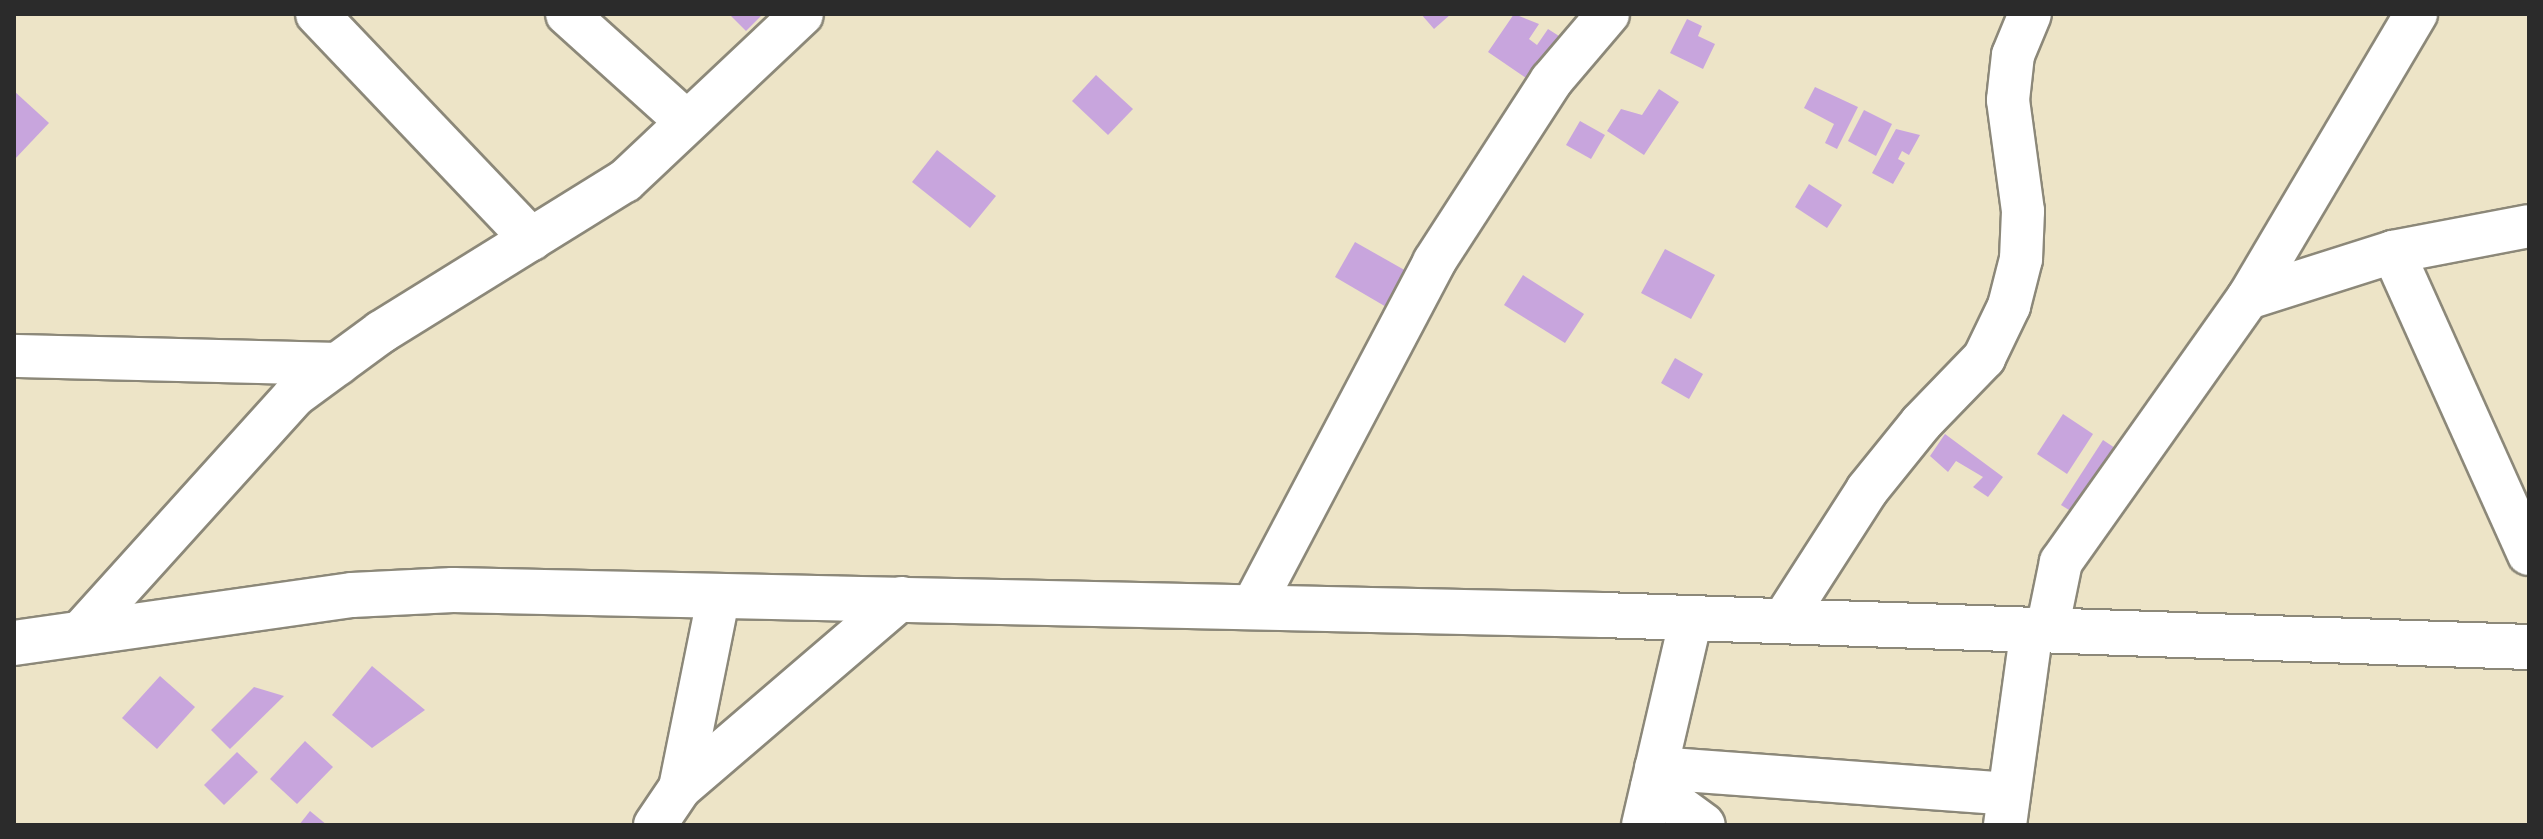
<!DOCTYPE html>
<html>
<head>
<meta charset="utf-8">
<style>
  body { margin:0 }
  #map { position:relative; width:2543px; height:839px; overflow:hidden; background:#ede4c7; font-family:Mynerve,sans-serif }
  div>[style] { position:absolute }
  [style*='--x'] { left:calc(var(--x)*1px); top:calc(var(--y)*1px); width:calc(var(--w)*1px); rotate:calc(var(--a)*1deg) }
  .building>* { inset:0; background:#c8a5dd }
  .roads { filter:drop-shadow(2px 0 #8c8879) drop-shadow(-2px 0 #8c8879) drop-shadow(0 2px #8c8879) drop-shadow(0 -2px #8c8879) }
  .minor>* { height:42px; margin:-21px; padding:0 21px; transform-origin:21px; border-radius:21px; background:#fff }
  .tertiary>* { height:44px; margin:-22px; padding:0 22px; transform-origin:22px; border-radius:22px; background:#fff }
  span { translate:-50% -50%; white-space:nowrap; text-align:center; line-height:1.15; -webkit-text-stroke:7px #fff; paint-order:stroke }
  .frame { position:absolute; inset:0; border:16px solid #2b2b2b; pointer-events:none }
</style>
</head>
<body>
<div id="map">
  <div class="building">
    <div style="clip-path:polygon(729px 14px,763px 14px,746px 31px)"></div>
    <div style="clip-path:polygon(1421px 14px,1451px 14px,1434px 29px)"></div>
    <div style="clip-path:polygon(1514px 14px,1539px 24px,1529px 39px,1537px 45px,1548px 29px,1559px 36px,1529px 80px,1488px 52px)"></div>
    <div style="clip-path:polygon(1687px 19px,1702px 26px,1698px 36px,1715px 44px,1703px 69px,1670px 53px)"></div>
    <div style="clip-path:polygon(1096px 75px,1133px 109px,1108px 135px,1072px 101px)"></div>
    <div style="clip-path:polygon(1815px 87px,1858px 107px,1837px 149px,1825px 143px,1834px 124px,1804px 108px)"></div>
    <div style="clip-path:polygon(1659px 89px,1679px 102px,1644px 155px,1607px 131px,1621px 109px,1642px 115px)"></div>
    <div style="clip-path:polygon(14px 91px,49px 123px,14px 160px)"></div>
    <div style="clip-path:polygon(1864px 110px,1892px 124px,1876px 156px,1848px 141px)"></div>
    <div style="clip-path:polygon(1580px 121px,1605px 135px,1591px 159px,1566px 145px)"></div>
    <div style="clip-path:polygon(1896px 129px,1920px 135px,1909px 155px,1902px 151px,1898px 159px,1905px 163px,1893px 184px,1872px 173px)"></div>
    <div style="clip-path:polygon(937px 150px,996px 196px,970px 228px,912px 182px)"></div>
    <div style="clip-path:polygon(1809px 184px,1842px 205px,1827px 228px,1795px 207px)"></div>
    <div style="clip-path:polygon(1355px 242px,1408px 272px,1388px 308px,1335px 277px)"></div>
    <div style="clip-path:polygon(1665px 249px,1715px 275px,1691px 319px,1641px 293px)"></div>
    <div style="clip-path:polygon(1523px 275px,1584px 314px,1565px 343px,1504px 305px)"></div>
    <div style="clip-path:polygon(1675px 358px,1703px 374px,1689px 399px,1661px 383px)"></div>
    <div style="clip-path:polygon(2063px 414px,2093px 434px,2067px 474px,2037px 454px)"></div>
    <div style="clip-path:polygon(1945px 434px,2003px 477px,1988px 497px,1973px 487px,1983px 477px,1956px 461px,1948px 472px,1930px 456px)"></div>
    <div style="clip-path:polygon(2103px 440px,2118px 450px,2077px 515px,2061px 505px)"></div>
    <div style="clip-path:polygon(372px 666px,425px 710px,372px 748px,332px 715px)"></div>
    <div style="clip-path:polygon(160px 676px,195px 707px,157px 749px,122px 718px)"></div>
    <div style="clip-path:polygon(254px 687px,284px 696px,230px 749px,211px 730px)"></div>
    <div style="clip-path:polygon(305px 741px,333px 767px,297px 804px,270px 779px)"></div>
    <div style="clip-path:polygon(237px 752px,258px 772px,224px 805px,204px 785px)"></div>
    <div style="clip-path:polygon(310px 811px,327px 825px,299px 825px)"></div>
  </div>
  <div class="roads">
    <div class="minor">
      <div style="--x:317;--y:14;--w:311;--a:46.4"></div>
      <div style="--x:567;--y:14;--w:161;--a:42"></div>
      <div style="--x:2393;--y:252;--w:331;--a:65.8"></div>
      <div style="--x:2248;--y:298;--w:152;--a:-17.6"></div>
      <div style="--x:2393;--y:252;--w:138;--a:-10.8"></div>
      <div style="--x:14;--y:356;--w:324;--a:1.4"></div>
      <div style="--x:1253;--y:606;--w:389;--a:-62.2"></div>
      <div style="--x:1434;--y:262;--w:216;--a:-57.1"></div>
      <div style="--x:1551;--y:81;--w:88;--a:-49.6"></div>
      <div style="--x:1783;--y:621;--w:156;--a:-57.3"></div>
      <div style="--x:1867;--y:490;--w:86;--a:-51.1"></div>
      <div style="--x:1921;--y:423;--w:91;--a:-45.9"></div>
      <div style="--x:1984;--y:358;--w:58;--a:-64.3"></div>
      <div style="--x:2009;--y:306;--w:49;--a:-75.7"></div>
      <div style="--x:2021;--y:259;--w:48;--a:-87.6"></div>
      <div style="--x:2023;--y:211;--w:112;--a:-97.7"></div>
      <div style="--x:2008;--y:100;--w:45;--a:-83.7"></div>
      <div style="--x:2013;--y:55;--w:44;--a:-67.5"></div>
      <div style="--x:2047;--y:630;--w:69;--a:-78.4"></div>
      <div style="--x:2061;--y:562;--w:324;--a:-54.7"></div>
      <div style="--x:2248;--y:298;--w:330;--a:-59.4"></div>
      <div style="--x:79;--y:634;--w:321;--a:-47.9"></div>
      <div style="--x:294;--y:396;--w:108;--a:-36.3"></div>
      <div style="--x:381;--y:332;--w:287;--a:-31.8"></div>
      <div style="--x:625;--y:181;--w:243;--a:-43.3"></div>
      <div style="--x:1656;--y:768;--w:354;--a:4.2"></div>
      <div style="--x:1652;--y:787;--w:64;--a:36.2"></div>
      <div style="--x:680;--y:788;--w:197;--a:-78.6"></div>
      <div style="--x:655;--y:825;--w:45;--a:-56"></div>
      <div style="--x:680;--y:788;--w:292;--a:-40.6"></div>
      <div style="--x:1643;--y:825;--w:212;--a:-76.9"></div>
      <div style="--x:2005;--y:825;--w:198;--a:-82.2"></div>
    </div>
    <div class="tertiary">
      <div style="--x:14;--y:643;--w:341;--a:-8.1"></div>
      <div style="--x:352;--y:595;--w:101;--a:-2.8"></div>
      <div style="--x:453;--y:590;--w:1150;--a:1.25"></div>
      <div style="--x:1603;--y:615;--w:927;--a:1.98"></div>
    </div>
  </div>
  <div class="frame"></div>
</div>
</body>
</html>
